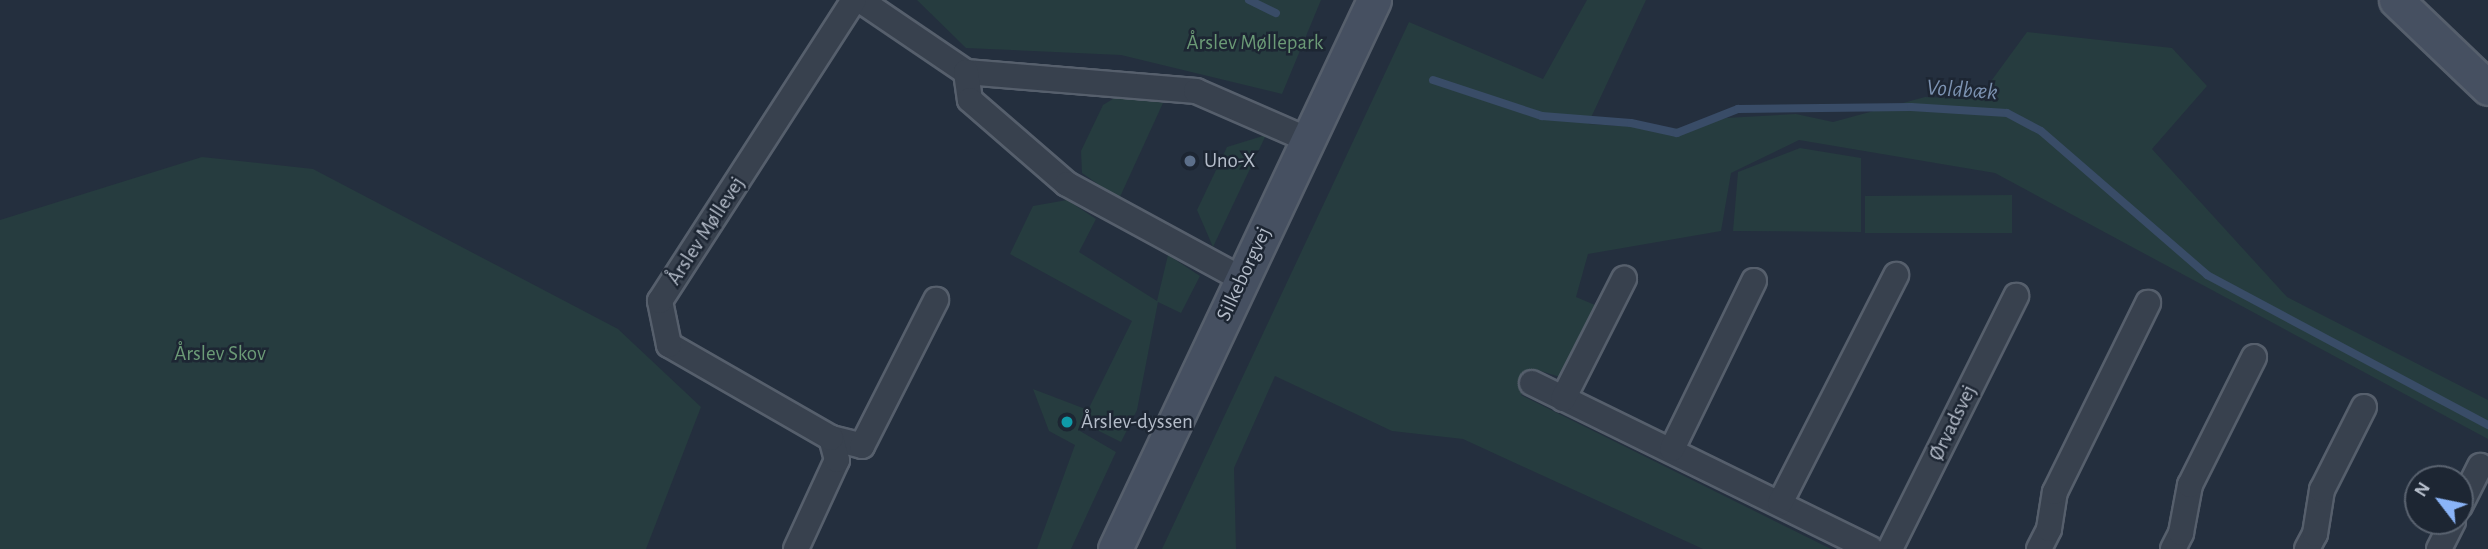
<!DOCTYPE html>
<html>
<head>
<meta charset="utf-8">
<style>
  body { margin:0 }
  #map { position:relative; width:2488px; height:549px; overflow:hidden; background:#242f3e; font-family:"Alegreya Sans",sans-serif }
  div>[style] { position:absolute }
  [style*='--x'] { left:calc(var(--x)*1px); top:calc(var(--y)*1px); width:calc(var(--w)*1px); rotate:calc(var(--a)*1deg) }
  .green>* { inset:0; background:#263c3f }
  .stream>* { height:8px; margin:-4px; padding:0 4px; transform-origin:4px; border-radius:4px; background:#394c67 }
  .roads { filter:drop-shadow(2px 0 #565f6c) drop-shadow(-2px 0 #565f6c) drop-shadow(0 2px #565f6c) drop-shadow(0 -2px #565f6c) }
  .street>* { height:24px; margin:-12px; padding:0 12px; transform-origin:12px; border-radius:12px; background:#38414e }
  .secondary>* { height:33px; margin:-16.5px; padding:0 16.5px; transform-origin:16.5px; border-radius:16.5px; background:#465061 }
  .dots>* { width:19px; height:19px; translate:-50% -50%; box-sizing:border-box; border:4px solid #1d2633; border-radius:50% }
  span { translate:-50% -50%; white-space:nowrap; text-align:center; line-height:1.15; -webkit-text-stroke:5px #1d2633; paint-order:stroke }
  .park-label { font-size:21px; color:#6b9a76 }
  .poi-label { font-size:21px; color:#b4bcc9 }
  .left { translate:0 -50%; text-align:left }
  .street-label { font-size:21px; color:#b4bcc9 }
  .water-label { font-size:23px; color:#7c92b1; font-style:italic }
  .north { position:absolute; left:2404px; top:465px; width:70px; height:70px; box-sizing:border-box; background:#1d2633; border:2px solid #59626f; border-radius:50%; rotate:302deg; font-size:19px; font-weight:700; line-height:28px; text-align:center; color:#b4bcc9 }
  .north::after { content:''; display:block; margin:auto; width:24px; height:32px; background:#8ab4f8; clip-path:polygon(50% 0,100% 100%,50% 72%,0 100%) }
</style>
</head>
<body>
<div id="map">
  <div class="green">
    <div style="clip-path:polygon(917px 0,1321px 0,1282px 94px,1121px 55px,966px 48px)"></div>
    <div style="clip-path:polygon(1587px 0,1646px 0,1588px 124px,1674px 129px,1726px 118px,1796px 114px,1833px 122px,1925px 97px,1978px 99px,2027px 32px,2172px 48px,2207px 86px,2152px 149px,2287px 297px,2488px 400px,2488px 439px,1995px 173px,1799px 140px,1731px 173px,1721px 231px,1588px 254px,1576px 297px,1595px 305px,1560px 377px,1534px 369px,1521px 395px,1831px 549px,1703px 549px,1463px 439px,1392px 431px,1275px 376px,1234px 468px,1236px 549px,1162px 549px,1409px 22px,1543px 79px)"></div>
    <div style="clip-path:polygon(1121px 94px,1163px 103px,1119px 199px,1082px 173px,1081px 151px,1103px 105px)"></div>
    <div style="clip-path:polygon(1266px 135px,1213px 247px,1197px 210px,1227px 147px)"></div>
    <div style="clip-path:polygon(1800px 148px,1861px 158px,1861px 232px,1733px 231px,1738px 172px)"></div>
    <div style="clip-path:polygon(202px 157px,313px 169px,618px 329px,701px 407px,646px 549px,0 549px,0 220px)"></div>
    <div style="clip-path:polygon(2012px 195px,2012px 233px,1865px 233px,1865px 196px)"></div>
    <div style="clip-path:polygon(1067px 200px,1096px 219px,1079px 252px,1157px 301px,1168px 255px,1200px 276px,1181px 313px,1158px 302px,1137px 410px,1121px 442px,1083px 423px,1080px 431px,1116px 452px,1071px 549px,1037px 549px,1075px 445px,1049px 431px,1033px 389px,1088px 410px,1132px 321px,1010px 254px,1033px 206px)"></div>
  </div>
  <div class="stream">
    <div style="--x:1249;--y:0;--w:30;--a:26"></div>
    <div style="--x:1433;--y:80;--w:115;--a:18.3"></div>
    <div style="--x:1542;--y:116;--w:89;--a:4.5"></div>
    <div style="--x:1631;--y:123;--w:47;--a:12.3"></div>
    <div style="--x:1677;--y:133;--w:66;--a:-21.5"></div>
    <div style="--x:1738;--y:109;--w:173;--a:-0.7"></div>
    <div style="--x:1911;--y:107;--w:96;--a:3.6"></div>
    <div style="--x:2007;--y:113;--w:38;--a:28"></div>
    <div style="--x:2041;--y:131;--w:220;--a:40.9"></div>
    <div style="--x:2207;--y:275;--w:319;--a:28.1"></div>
  </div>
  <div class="roads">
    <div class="street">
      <div style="--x:860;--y:0;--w:128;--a:34.2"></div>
      <div style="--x:966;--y:72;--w:231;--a:4.7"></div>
      <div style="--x:1196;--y:91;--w:122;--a:23.6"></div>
      <div style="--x:966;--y:72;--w:28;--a:82"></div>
      <div style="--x:970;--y:100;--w:128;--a:40.9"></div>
      <div style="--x:1067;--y:184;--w:199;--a:28.5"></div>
      <div style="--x:1532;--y:383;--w:377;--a:26.1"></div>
      <div style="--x:1563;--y:399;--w:135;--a:-63.1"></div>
      <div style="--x:831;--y:438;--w:32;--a:14"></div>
      <div style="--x:862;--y:446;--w:164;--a:-63.1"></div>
      <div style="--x:1672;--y:449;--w:187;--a:-64"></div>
      <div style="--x:1780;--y:503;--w:256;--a:-63"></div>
      <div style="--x:2460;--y:506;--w:45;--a:-63.4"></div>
      <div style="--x:796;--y:549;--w:98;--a:-65.3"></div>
      <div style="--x:837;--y:460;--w:23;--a:-105"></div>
      <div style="--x:831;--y:438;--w:187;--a:-150.1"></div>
      <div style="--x:669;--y:345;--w:45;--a:-101.6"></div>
      <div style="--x:660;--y:301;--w:358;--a:-57.2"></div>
      <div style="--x:1890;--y:549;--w:283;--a:-63.5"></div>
      <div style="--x:2039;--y:549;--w:22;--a:-63"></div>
      <div style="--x:2049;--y:529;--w:37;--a:-81"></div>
      <div style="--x:2055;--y:492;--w:211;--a:-63.8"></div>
      <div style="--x:2173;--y:549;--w:18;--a:-63"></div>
      <div style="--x:2181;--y:533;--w:49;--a:-79.4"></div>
      <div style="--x:2190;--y:485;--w:143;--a:-63.4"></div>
      <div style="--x:2307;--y:549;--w:17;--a:-62"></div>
      <div style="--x:2315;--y:534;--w:45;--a:-81"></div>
      <div style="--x:2322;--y:490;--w:93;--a:-63.2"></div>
      <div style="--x:2439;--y:549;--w:31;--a:-63"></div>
    </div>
    <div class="secondary">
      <div style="--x:2396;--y:0;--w:127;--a:43.7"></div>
      <div style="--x:1115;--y:549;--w:607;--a:-64.74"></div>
    </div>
  </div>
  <div class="dots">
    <div style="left:1190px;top:161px;background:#5c6f8a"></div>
    <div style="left:1067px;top:422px;background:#0f9aa8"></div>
  </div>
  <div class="park-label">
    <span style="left:1255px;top:43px">Årslev Møllepark</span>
    <span style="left:220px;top:354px">Årslev Skov</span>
  </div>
  <div class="poi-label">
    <span class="left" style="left:1204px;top:161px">Uno-X</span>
    <span class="left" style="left:1081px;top:422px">Årslev-dyssen</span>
  </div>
  <div class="street-label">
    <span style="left:706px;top:231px;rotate:-57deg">Årslev Møllevej</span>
    <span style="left:1244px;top:274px;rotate:-65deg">Silkeborgvej</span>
    <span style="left:1953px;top:423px;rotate:-64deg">Ørvadsvej</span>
  </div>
  <div class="water-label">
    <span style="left:1962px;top:91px;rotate:4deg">Voldbæk</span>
  </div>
  <div class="north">N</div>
</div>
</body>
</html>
